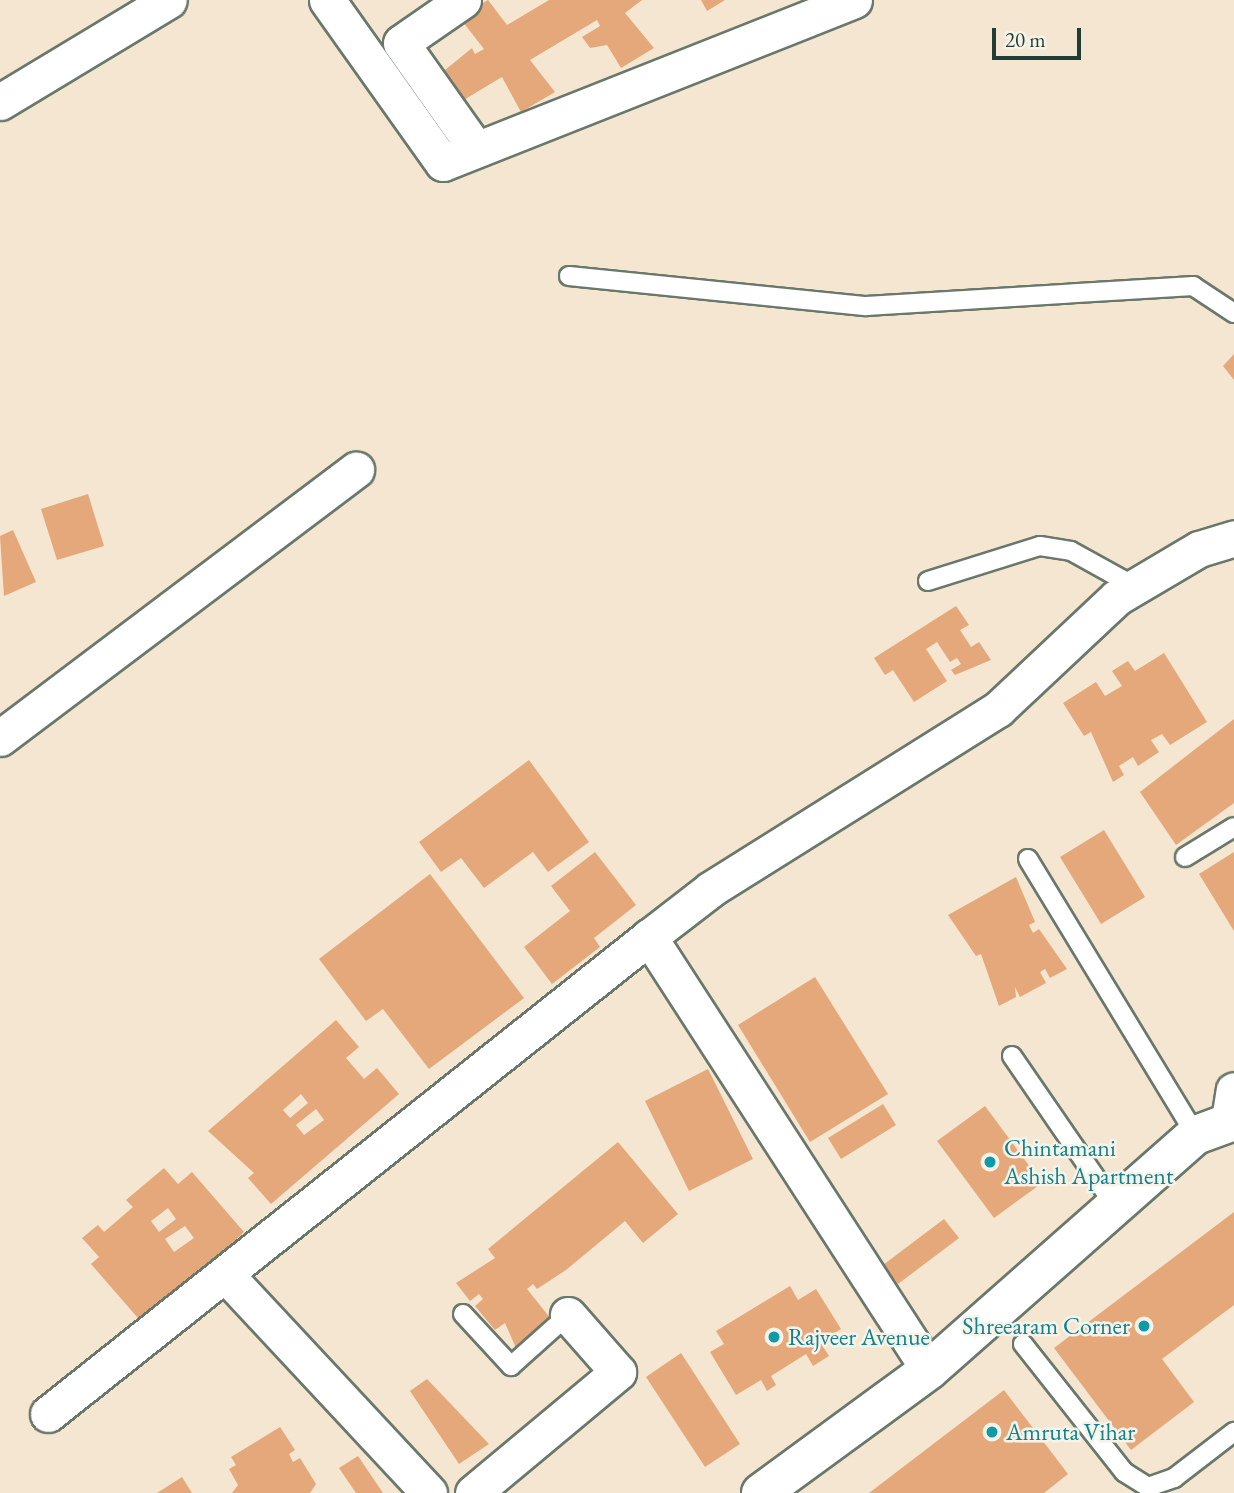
<!DOCTYPE html>
<html>
<head>
<meta charset="utf-8">
<style>
  body { margin:0 }
  #map { position:relative; width:1234px; height:1493px; overflow:hidden; background:#f4e6d0; font-family:"EB Garamond",serif }
  div>[style] { position:absolute }
  [style*='--x'] { left:calc(var(--x)*1px); top:calc(var(--y)*1px); width:calc(var(--w)*1px); rotate:calc(var(--a)*1deg) }
  .building>* { inset:0; background:#e5a87a }
  .roads { filter:drop-shadow(2px 0 #6a786b) drop-shadow(-2px 0 #6a786b) drop-shadow(0 2px #6a786b) drop-shadow(0 -2px #6a786b) }
  .lane>* { height:18px; margin:-9px; padding:0 9px; transform-origin:9px; border-radius:9px; background:#fff }
  .street>* { height:35px; margin:-17.5px; padding:0 17.5px; transform-origin:17.5px; border-radius:17.5px; background:#fff }
  .secondary>* { height:38px; margin:-19px; padding:0 19px; transform-origin:19px; border-radius:19px; background:#fff }
  .dots>* { width:19px; height:19px; translate:-50% -50%; box-sizing:border-box; border:4px solid #f7f3e8; border-radius:50% }
  span { translate:-50% -50%; white-space:nowrap; text-align:center; line-height:1.15; -webkit-text-stroke:5px #f7f3e8; paint-order:stroke }
  .culture-label { font-size:24px; color:#0d838f }
  .left { translate:0 -50%; text-align:left }
  .right { translate:-100% -50%; text-align:right }
  .scale { position:absolute; left:992px; top:28px; width:89px; height:32px; box-sizing:border-box; border:4px solid #1f3d34; border-top:0; padding-left:9px; font-size:21px; line-height:24px; white-space:nowrap; color:#1f3d34; -webkit-text-stroke:5px #f7f3e8; paint-order:stroke }
</style>
</head>
<body>
<div id="map">
  <div class="building">
    <div style="clip-path:polygon(488px 0,507px 25px,549px 0,642px 0,625px 13px,654px 48px,621px 68px,607px 45px,590px 48px,582px 37px,600px 26px,597px 20px,530px 60px,555px 92px,521px 112px,502px 77px,452px 107px,434px 79px,472px 48px,475px 54px,484px 49px,459px 17px)"></div>
    <div style="clip-path:polygon(701px 0,725px 0,707px 11px)"></div>
    <div style="clip-path:polygon(1234px 354px,1234px 380px,1223px 366px)"></div>
    <div style="clip-path:polygon(88px 494px,104px 546px,57px 560px,41px 509px)"></div>
    <div style="clip-path:polygon(13px 530px,36px 582px,4px 596px,0 536px)"></div>
    <div style="clip-path:polygon(956px 606px,969px 625px,960px 630px,971px 647px,979px 642px,991px 660px,955px 675px,951px 670px,961px 664px,957px 658px,950px 662px,937px 642px,926px 649px,947px 681px,914px 702px,893px 670px,885px 675px,874px 658px)"></div>
    <div style="clip-path:polygon(1164px 653px,1207px 722px,1170px 745px,1162px 734px,1151px 740px,1159px 752px,1138px 766px,1133px 757px,1119px 766px,1124px 775px,1113px 782px,1091px 732px,1084px 736px,1063px 703px,1096px 682px,1105px 696px,1122px 686px,1112px 671px,1128px 661px,1135px 671px)"></div>
    <div style="clip-path:polygon(1234px 719px,1234px 803px,1176px 845px,1140px 792px)"></div>
    <div style="clip-path:polygon(529px 760px,589px 842px,548px 872px,533px 852px,484px 888px,461px 858px,441px 872px,419px 842px)"></div>
    <div style="clip-path:polygon(1104px 830px,1145px 897px,1101px 924px,1060px 857px)"></div>
    <div style="clip-path:polygon(595px 852px,636px 905px,594px 938px,600px 947px,552px 984px,524px 947px,570px 911px,551px 886px)"></div>
    <div style="clip-path:polygon(1234px 852px,1234px 931px,1199px 874px)"></div>
    <div style="clip-path:polygon(430px 874px,524px 998px,429px 1069px,383px 1009px,366px 1021px,319px 959px)"></div>
    <div style="clip-path:polygon(1016px 877px,1035px 922px,1029px 925px,1033px 933px,1039px 929px,1067px 969px,1050px 978px,1045px 969px,1040px 972px,1046px 983px,1020px 997px,1015px 987px,1016px 997px,999px 1006px,981px 954px,976px 956px,948px 915px)"></div>
    <div style="clip-path:polygon(815px 977px,888px 1094px,810px 1142px,738px 1025px)"></div>
    <div style="clip-path:polygon(evenodd,336px 1020px,359px 1047px,346px 1058px,364px 1079px,377px 1068px,399px 1094px,271px 1204px,248px 1178px,254px 1173px,208px 1131px,336px 1020px,301px 1094px,308px 1103px,290px 1118px,283px 1110px,301px 1094px,336px 1020px,316px 1109px,324px 1120px,304px 1135px,296px 1125px,316px 1109px)"></div>
    <div style="clip-path:polygon(708px 1069px,753px 1159px,689px 1191px,645px 1101px)"></div>
    <div style="clip-path:polygon(883px 1104px,896px 1125px,841px 1159px,828px 1138px)"></div>
    <div style="clip-path:polygon(985px 1106px,1042px 1183px,994px 1218px,937px 1141px)"></div>
    <div style="clip-path:polygon(618px 1142px,678px 1214px,643px 1243px,625px 1221px,566px 1270px,537px 1289px,533px 1284px,527px 1289px,551px 1319px,516px 1348px,505px 1323px,495px 1330px,475px 1306px,483px 1299px,479px 1294px,470px 1301px,456px 1283px,495px 1258px,488px 1249px)"></div>
    <div style="clip-path:polygon(evenodd,164px 1168px,178px 1184px,192px 1172px,244px 1232px,179px 1295px,175px 1291px,150px 1312px,144px 1325px,91px 1264px,99px 1257px,82px 1238px,98px 1225px,104px 1232px,133px 1207px,126px 1200px,164px 1168px,168px 1208px,176px 1219px,159px 1232px,151px 1221px,168px 1208px,164px 1168px,185px 1226px,194px 1238px,174px 1252px,165px 1239px,185px 1226px)"></div>
    <div style="clip-path:polygon(1234px 1212px,1234px 1305px,1162px 1359px,1194px 1402px,1131px 1450px,1054px 1348px)"></div>
    <div style="clip-path:polygon(944px 1219px,959px 1238px,898px 1284px,883px 1265px)"></div>
    <div style="clip-path:polygon(790px 1286px,798px 1300px,816px 1289px,841px 1329px,820px 1342px,829px 1356px,813px 1366px,806px 1354px,771px 1376px,776px 1385px,767px 1391px,761px 1380px,736px 1395px,710px 1352px,724px 1344px,716px 1331px)"></div>
    <div style="clip-path:polygon(681px 1353px,740px 1444px,705px 1467px,646px 1377px)"></div>
    <div style="clip-path:polygon(427px 1379px,489px 1444px,459px 1464px,410px 1391px)"></div>
    <div style="clip-path:polygon(1004px 1390px,1068px 1474px,1044px 1493px,869px 1493px)"></div>
    <div style="clip-path:polygon(280px 1427px,295px 1450px,289px 1454px,293px 1462px,300px 1458px,316px 1484px,310px 1493px,232px 1493px,238px 1485px,229px 1469px,236px 1465px,231px 1457px)"></div>
    <div style="clip-path:polygon(358px 1456px,383px 1493px,356px 1493px,339px 1468px)"></div>
    <div style="clip-path:polygon(182px 1477px,192px 1493px,157px 1493px)"></div>
  </div>
  <div class="roads">
    <div class="lane">
      <div style="--x:569;--y:276;--w:299;--a:5.8"></div>
      <div style="--x:866;--y:306;--w:328;--a:-3.5"></div>
      <div style="--x:1193;--y:286;--w:49;--a:33.4"></div>
      <div style="--x:928;--y:581;--w:117;--a:-17.4"></div>
      <div style="--x:1040;--y:546;--w:31;--a:9"></div>
      <div style="--x:1071;--y:551;--w:74;--a:29"></div>
      <div style="--x:1185;--y:857;--w:57;--a:-31.5"></div>
      <div style="--x:1028;--y:859;--w:323;--a:58.7"></div>
      <div style="--x:1012;--y:1056;--w:178;--a:55.5"></div>
      <div style="--x:463;--y:1314;--w:71;--a:47.3"></div>
      <div style="--x:511;--y:1366;--w:76;--a:-41.8"></div>
      <div style="--x:1023;--y:1344;--w:163;--a:51.7"></div>
      <div style="--x:1124;--y:1472;--w:28;--a:32"></div>
      <div style="--x:1148;--y:1487;--w:28;--a:-19"></div>
      <div style="--x:1174;--y:1478;--w:76;--a:-37.5"></div>
    </div>
    <div class="street">
      <div style="--x:327;--y:0;--w:200;--a:54.6"></div>
      <div style="--x:443;--y:163;--w:442;--a:-21.6"></div>
      <div style="--x:463;--y:0;--w:75;--a:145.3"></div>
      <div style="--x:401;--y:43;--w:130;--a:54.7"></div>
      <div style="--x:0;--y:102;--w:197;--a:-31.1"></div>
      <div style="--x:0;--y:738;--w:446;--a:-37"></div>
      <div style="--x:1229;--y:1120;--w:30;--a:-81"></div>
      <div style="--x:225;--y:1274;--w:299;--a:47"></div>
      <div style="--x:929;--y:1370;--w:516;--a:-122.89"></div>
      <div style="--x:649;--y:937;--w:78;--a:-37.7"></div>
      <div style="--x:711;--y:889;--w:339;--a:-32.1"></div>
      <div style="--x:998;--y:709;--w:162;--a:-43.2"></div>
      <div style="--x:1116;--y:598;--w:96;--a:-30.6"></div>
      <div style="--x:1199;--y:549;--w:37;--a:-17"></div>
      <div style="--x:48;--y:1414;--w:767;--a:-38.44"></div>
      <div style="--x:473;--y:1493;--w:189;--a:-39.8"></div>
      <div style="--x:618;--y:1372;--w:76;--a:-131.3"></div>
    </div>
    <div class="secondary">
      <div style="--x:761;--y:1493;--w:208;--a:-36.2"></div>
      <div style="--x:929;--y:1370;--w:356;--a:-41.4"></div>
      <div style="--x:1196;--y:1135;--w:40;--a:-20.2"></div>
    </div>
  </div>
  <div class="dots">
    <div style="left:990px;top:1162px;background:#0f9aa8"></div>
    <div style="left:1144px;top:1326px;background:#0f9aa8"></div>
    <div style="left:774px;top:1337px;background:#0f9aa8"></div>
    <div style="left:992px;top:1432px;background:#0f9aa8"></div>
  </div>
  <div class="culture-label">
    <span class="left" style="left:1004px;top:1162px">Chintamani<br>Ashish Apartment</span>
    <span class="right" style="left:1130px;top:1326px">Shreearam Corner</span>
    <span class="left" style="left:788px;top:1337px">Rajveer Avenue</span>
    <span class="left" style="left:1006px;top:1432px">Amruta Vihar</span>
  </div>
  <div class="scale">20 m</div>
</div>
</body>
</html>
